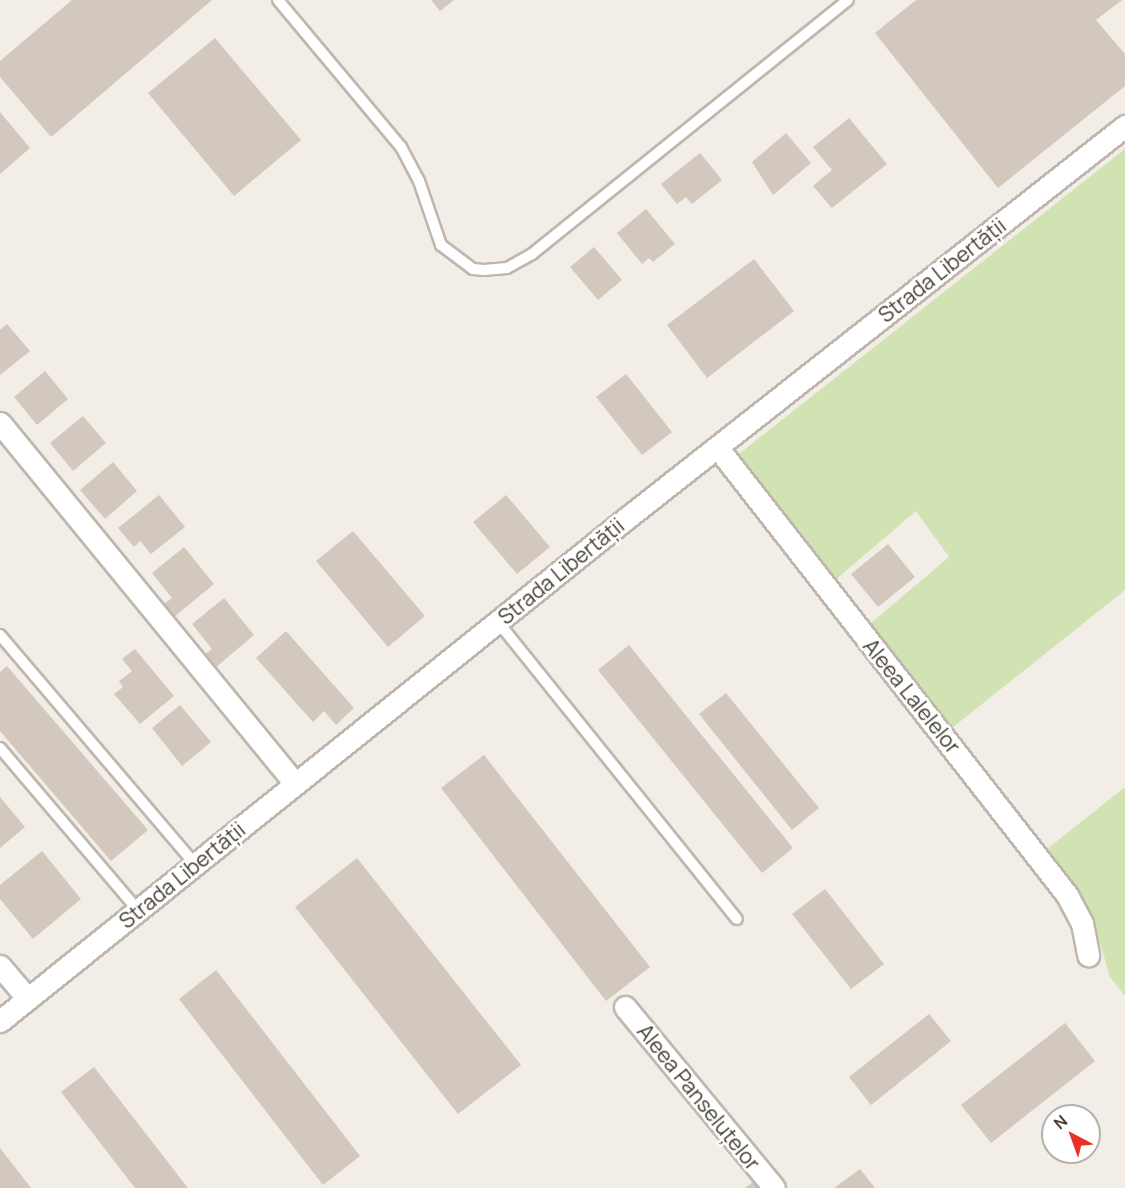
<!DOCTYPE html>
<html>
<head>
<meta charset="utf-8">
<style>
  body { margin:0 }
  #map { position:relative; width:1125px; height:1188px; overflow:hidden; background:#f2ede6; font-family:Manrope,sans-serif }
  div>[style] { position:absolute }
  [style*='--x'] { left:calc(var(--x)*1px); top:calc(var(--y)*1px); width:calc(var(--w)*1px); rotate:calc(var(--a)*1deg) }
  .green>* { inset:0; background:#d1e3b2 }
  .building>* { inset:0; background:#d2c8bd }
  .roads { filter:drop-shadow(2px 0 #bfb7ad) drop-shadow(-2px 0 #bfb7ad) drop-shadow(0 2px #bfb7ad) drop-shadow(0 -2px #bfb7ad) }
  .service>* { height:10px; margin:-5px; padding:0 5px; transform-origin:5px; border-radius:5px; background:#fff }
  .minor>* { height:21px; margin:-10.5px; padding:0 10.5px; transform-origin:10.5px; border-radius:10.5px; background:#fff }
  span { translate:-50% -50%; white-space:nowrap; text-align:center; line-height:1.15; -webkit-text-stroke:5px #fff; paint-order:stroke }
  .street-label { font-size:21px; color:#443d36 }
  .north { position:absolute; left:1041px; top:1104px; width:60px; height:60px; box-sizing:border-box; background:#fff; border:2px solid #b4b1af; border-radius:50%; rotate:319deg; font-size:16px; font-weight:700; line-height:24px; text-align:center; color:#443d36 }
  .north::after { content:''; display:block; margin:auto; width:21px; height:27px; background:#e83226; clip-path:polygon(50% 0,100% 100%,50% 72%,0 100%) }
</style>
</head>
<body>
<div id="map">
  <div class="green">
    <div style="clip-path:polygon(1125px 149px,1125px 590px,952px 728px,865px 628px,949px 557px,916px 511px,833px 582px,735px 457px)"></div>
    <div style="clip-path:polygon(1125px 787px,1125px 996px,1110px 977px,1094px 923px,1047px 849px)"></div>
  </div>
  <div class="building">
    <div style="clip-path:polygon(72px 0,212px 0,51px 137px,0 77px,0 61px)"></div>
    <div style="clip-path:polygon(431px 0,454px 0,440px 11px)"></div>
    <div style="clip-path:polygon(916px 0,1122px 0,1096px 20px,1125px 54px,1125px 86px,998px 188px,875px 33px)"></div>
    <div style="clip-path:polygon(215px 38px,301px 140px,234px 196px,148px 93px)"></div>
    <div style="clip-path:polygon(0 112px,30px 148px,0 174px)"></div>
    <div style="clip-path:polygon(849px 118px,887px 164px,832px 208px,813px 186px,832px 170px,813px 147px)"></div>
    <div style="clip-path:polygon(786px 133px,811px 163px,773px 195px,752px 162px)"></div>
    <div style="clip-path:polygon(700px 153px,722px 180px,692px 204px,686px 197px,677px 204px,661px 184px)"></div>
    <div style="clip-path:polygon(646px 209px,675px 244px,653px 262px,649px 258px,642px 264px,617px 233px)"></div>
    <div style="clip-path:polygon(594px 247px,622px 280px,598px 300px,570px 267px)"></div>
    <div style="clip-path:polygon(754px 259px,794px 311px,707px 378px,667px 325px)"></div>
    <div style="clip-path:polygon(7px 324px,30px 351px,0 375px,0 330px)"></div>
    <div style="clip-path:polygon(45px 371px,68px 399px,37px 425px,14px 397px)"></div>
    <div style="clip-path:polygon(626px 374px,672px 432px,642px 455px,596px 397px)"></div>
    <div style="clip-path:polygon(83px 416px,106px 443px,73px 471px,50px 443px)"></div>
    <div style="clip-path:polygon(113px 462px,137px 491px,105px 519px,80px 490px)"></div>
    <div style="clip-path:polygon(159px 495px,185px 527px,151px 554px,140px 541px,134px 547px,118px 528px)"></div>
    <div style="clip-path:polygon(506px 495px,550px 547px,517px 574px,473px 522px)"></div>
    <div style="clip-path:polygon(353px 531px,425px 616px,388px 647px,316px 561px)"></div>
    <div style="clip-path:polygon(888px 544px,915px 577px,878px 607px,851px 574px)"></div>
    <div style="clip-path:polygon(184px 547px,214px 584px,174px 617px,164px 604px,172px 598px,152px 573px)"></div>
    <div style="clip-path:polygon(224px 598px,254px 635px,215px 668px,204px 655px,212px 649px,192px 624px)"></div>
    <div style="clip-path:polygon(286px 631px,354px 708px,336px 725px,324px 711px,313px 722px,256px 658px)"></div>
    <div style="clip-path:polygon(629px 645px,793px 848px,762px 873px,598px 670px)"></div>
    <div style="clip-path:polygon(135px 649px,174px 696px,140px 724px,114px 694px,123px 687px,119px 681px,132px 671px,122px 659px)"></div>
    <div style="clip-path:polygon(7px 666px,148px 830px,111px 861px,0 731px,0 672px)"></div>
    <div style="clip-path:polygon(726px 693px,819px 808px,792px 830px,699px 714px)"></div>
    <div style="clip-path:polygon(180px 705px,211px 742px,182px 766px,152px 728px)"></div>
    <div style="clip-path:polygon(484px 755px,650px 967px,606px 1001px,441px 788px)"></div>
    <div style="clip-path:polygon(0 797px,25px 827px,0 848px)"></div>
    <div style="clip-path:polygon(42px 851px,81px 899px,33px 939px,0 899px,0 885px)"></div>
    <div style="clip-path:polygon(357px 858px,521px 1065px,458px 1114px,295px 907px)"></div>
    <div style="clip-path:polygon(825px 889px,884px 964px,851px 989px,792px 914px)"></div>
    <div style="clip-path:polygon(216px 970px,360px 1156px,323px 1185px,179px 999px)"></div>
    <div style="clip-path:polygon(929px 1014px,951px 1041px,871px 1105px,849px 1077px)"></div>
    <div style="clip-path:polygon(1065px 1023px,1095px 1061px,991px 1143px,961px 1105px)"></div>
    <div style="clip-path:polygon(94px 1067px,188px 1188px,135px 1188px,61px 1092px)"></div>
    <div style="clip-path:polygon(0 1148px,31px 1188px,0 1188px)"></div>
    <div style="clip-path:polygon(860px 1169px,875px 1188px,834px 1188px)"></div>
    <div style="clip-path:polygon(756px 1180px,762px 1188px,745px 1188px)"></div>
  </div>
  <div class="roads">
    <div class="service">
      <div style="--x:278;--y:0;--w:192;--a:50.1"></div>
      <div style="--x:401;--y:147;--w:38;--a:62"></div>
      <div style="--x:419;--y:181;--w:68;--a:71"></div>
      <div style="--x:441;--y:245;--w:40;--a:37"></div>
      <div style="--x:473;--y:269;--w:11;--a:5"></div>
      <div style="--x:484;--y:270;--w:23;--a:-5"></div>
      <div style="--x:507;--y:268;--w:29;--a:-29"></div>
      <div style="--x:532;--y:254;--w:405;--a:-38.8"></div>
      <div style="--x:498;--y:622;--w:381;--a:51.2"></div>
      <div style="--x:0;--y:635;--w:301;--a:49.6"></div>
      <div style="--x:0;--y:748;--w:213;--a:49.6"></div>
    </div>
    <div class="minor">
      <div style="--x:0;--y:423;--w:466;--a:50.7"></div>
      <div style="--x:717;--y:447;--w:569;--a:52"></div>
      <div style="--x:1067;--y:895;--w:32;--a:62"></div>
      <div style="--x:1082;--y:923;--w:33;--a:79"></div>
      <div style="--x:0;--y:966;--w:43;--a:49.7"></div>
      <div style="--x:625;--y:1007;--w:234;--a:50.5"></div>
      <div style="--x:0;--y:1021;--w:799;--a:-38.75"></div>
      <div style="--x:623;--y:521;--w:639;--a:-38.2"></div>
    </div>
  </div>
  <div class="street-label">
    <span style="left:942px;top:270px;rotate:-38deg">Strada Libertății</span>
    <span style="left:561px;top:571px;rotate:-39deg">Strada Libertății</span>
    <span style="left:912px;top:696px;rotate:51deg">Aleea Lalelelor</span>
    <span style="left:182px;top:875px;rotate:-39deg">Strada Libertății</span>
    <span style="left:699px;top:1097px;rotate:51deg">Aleea Panseluțelor</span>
  </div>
  <div class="north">N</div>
</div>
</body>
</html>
